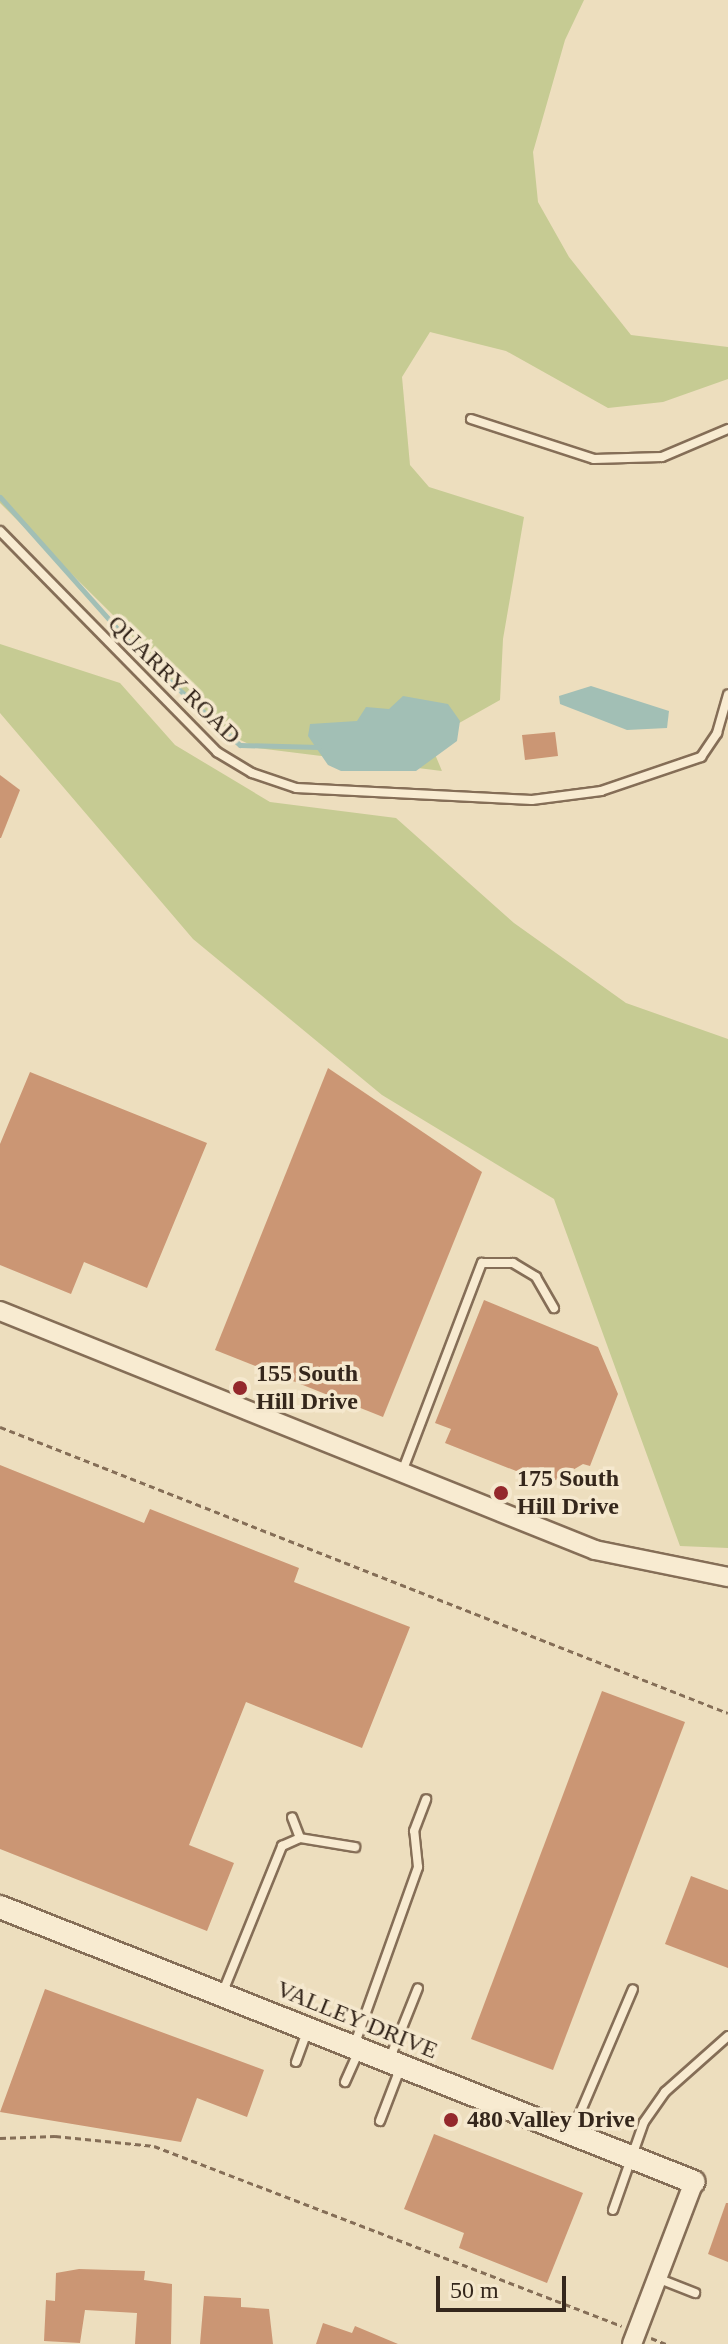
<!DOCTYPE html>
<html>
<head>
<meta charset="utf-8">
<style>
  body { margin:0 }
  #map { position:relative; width:728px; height:2344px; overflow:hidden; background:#eddebe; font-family:Georgia,serif }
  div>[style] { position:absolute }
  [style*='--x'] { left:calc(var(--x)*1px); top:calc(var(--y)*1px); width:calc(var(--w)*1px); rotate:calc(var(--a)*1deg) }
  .green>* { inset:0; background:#c6cb93 }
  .water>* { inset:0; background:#a2bfb5 }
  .stream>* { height:5px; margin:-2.5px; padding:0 2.5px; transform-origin:2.5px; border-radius:2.5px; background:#a2bfb5 }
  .building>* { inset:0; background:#cb9674 }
  .path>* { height:3px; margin-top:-1.5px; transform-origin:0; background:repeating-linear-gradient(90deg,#856e57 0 6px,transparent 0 10px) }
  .roads { filter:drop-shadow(2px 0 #856e57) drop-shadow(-2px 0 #856e57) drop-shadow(0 2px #856e57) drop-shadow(0 -2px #856e57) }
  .service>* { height:8px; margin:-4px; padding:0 4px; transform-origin:4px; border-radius:4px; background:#f8ebd1 }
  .tertiary>* { height:18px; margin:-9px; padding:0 9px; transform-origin:9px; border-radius:9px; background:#f8ebd1 }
  .secondary>* { height:22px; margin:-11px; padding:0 11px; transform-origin:11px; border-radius:11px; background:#f8ebd1 }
  .dots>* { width:22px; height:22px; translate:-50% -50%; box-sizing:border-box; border:4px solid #f5e8ce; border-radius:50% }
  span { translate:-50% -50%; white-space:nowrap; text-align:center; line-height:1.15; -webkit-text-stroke:7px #f5e8ce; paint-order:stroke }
  .street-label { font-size:24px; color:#35271c }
  .poi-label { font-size:24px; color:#35271c; font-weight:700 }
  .left { translate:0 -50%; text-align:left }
  .scale { position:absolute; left:436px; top:2276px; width:130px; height:36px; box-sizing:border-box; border:4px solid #35271c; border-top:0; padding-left:10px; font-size:24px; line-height:28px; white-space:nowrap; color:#35271c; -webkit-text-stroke:6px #f5e8ce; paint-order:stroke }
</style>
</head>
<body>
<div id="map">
  <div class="green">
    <div style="clip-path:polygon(0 0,584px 0,565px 40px,533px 152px,538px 202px,569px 257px,631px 335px,728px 347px,728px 379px,663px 402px,608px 408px,506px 351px,430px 332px,402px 377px,410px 465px,429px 487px,524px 517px,503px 639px,500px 700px,429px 740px,442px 771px,257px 748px,211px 726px,116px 618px,0 503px)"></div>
    <div style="clip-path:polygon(0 644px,120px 683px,175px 745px,270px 802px,396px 818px,514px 923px,626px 1003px,728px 1039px,728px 1548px,680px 1546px,554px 1199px,382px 1095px,193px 939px,0 713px)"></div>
  </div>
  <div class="water">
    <div style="clip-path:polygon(591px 686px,669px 711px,667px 728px,627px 730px,560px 704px,559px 696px)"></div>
    <div style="clip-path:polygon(403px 696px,448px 704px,460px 721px,457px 741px,416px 771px,341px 771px,328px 765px,308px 736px,310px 724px,357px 721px,366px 707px,389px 709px)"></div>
  </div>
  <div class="stream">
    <div style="--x:0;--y:497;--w:208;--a:48.3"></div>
    <div style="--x:138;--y:652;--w:138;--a:42.4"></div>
    <div style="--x:240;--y:745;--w:79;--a:1.5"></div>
  </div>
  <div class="building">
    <div style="clip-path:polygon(555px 732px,558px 756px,525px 760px,522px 735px)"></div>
    <div style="clip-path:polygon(0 775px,20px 790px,1px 838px,0 838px)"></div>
    <div style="clip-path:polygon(328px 1068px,482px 1172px,383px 1417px,215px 1350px)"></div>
    <div style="clip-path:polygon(30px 1072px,207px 1143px,147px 1288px,84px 1262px,71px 1294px,0 1265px,0 1144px)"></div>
    <div style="clip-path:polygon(484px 1300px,598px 1347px,618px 1394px,590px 1466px,583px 1464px,549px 1484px,445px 1443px,451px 1429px,435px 1423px)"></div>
    <div style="clip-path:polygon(0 1465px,144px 1523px,150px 1509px,299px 1568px,294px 1582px,410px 1627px,362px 1748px,246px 1702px,189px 1845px,234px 1863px,207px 1931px,0 1849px)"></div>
    <div style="clip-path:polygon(602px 1691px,685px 1722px,553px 2070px,471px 2039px)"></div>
    <div style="clip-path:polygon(691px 1876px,728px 1890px,728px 1968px,665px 1944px)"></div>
    <div style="clip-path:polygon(45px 1989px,264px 2070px,247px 2117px,197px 2098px,181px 2142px,0 2112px)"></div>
    <div style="clip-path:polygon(434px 2134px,583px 2193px,547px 2283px,459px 2248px,464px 2233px,404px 2209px)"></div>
    <div style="clip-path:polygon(726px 2203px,728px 2203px,728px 2262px,708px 2254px)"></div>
    <div style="clip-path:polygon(79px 2269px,145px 2271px,144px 2280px,172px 2284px,171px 2344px,135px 2344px,137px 2313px,85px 2310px,80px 2343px,44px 2341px,46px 2300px,55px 2301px,56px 2273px)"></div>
    <div style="clip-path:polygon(204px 2296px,241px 2298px,241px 2307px,269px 2309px,273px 2344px,200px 2344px)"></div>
    <div style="clip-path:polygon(323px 2323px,352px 2333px,355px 2326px,398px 2344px,316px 2344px)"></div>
  </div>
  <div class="path">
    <div style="--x:0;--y:1427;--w:782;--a:21.45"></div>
    <div style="--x:0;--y:2138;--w:55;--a:-2.1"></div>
    <div style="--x:55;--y:2136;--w:100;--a:5.8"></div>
    <div style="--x:154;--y:2146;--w:501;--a:21.04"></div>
    <div style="--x:651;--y:2338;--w:16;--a:22"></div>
  </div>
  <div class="roads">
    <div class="service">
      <div style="--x:471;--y:419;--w:129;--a:18"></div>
      <div style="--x:594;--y:459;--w:68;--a:-1.7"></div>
      <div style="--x:662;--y:457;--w:72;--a:-23"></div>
      <div style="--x:0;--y:531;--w:310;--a:45.5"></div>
      <div style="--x:217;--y:752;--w:41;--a:31"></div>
      <div style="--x:252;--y:773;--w:46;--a:18.8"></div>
      <div style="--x:296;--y:788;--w:236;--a:2.9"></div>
      <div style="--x:532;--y:800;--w:70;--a:-7.4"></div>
      <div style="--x:601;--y:791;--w:106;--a:-18.8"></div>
      <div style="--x:701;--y:757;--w:29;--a:-56"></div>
      <div style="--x:717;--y:733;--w:40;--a:-74"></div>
      <div style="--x:402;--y:1472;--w:224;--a:-69.1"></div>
      <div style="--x:482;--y:1263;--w:31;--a:0"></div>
      <div style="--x:513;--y:1263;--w:27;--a:31"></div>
      <div style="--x:536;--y:1277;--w:36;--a:60"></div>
      <div style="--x:300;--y:1838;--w:56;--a:9.3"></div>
      <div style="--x:222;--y:1994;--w:160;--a:-67.9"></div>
      <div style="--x:282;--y:1846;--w:20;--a:-24"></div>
      <div style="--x:300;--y:1838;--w:22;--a:-111"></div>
      <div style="--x:354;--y:2046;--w:190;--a:-70.3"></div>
      <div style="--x:418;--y:1867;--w:36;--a:-96"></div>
      <div style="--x:414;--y:1831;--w:34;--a:-69"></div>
      <div style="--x:390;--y:2058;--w:75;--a:-68.2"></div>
      <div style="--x:296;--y:2062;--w:32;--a:-70"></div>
      <div style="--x:345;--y:2082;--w:35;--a:-66"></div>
      <div style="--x:380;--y:2121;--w:56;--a:-69"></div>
      <div style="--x:572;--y:2132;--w:155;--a:-66.9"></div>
      <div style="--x:613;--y:2210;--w:93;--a:-70.6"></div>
      <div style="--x:644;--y:2122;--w:37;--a:-55"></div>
      <div style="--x:665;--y:2092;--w:84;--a:-41.6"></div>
      <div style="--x:657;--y:2278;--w:41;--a:21.5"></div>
    </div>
    <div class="tertiary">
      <div style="--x:0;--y:1311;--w:641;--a:21.88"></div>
      <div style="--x:595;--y:1550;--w:136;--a:11.5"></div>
      <div style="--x:632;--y:2344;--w:173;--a:-69.1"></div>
    </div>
    <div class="secondary">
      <div style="--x:0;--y:1907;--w:746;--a:21.62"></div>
    </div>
  </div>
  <div class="dots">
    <div style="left:240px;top:1388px;background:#94282c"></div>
    <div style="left:501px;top:1493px;background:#94282c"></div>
    <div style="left:451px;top:2120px;background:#94282c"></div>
  </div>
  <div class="street-label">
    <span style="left:174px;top:680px;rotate:44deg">QUARRY ROAD</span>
    <span style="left:357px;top:2020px;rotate:22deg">VALLEY DRIVE</span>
  </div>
  <div class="poi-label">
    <span class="left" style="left:256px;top:1388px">155 South<br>Hill Drive</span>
    <span class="left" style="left:517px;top:1493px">175 South<br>Hill Drive</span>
    <span class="left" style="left:467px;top:2120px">480 Valley Drive</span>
  </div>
  <div class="scale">50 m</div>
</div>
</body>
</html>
